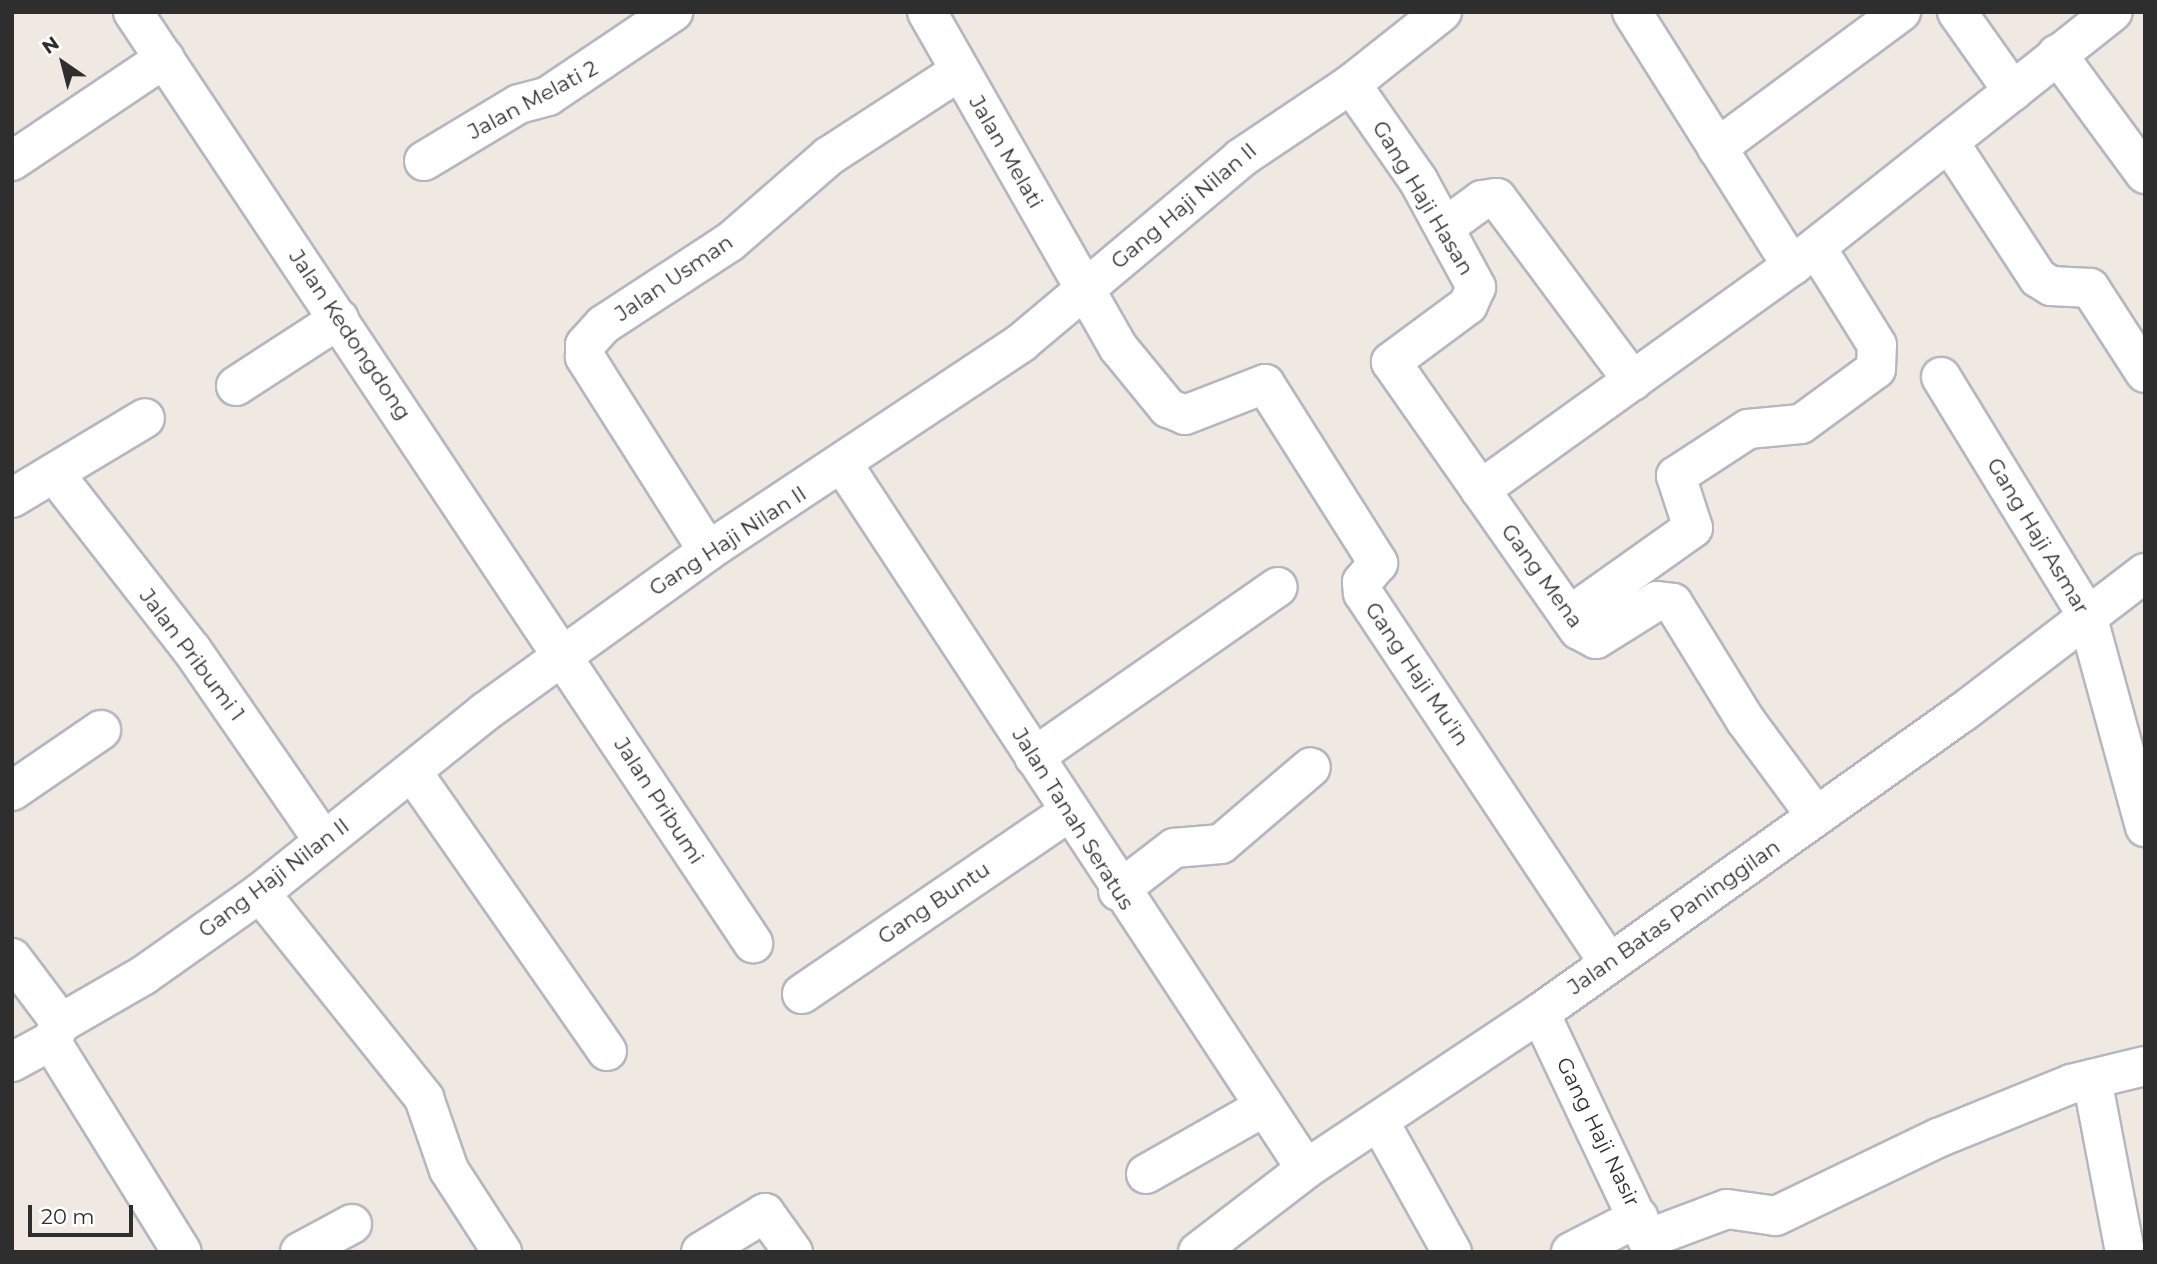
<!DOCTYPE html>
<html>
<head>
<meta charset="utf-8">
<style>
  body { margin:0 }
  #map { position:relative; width:2157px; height:1264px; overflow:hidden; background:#efe9e1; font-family:Montserrat,sans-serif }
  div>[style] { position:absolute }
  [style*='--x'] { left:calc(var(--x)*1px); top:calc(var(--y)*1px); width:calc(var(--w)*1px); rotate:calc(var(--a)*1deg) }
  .roads { filter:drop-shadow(2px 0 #b4b7c1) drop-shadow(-2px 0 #b4b7c1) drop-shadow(0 2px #b4b7c1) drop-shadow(0 -2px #b4b7c1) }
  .minor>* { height:38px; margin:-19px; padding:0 19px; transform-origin:19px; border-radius:19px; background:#fff }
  span { translate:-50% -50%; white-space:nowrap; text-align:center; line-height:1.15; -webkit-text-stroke:5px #fff; paint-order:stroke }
  .street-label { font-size:21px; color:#2e2e2e }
  .frame { position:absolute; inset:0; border:14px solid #2e2e2e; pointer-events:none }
  .north { position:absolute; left:28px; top:28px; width:70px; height:70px; -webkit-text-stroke:5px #fff; paint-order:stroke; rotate:325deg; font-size:19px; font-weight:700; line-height:28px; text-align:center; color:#2e2e2e }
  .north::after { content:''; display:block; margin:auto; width:24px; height:32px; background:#2e2e2e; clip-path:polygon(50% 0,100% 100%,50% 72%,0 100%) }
  .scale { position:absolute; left:28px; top:1205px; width:105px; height:32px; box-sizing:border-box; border:4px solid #2e2e2e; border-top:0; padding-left:9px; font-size:21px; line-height:24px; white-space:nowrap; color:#2e2e2e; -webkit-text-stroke:5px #fff; paint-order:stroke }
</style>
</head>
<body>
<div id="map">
  <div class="roads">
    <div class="minor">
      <div style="--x:133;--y:12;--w:1119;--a:56.34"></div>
      <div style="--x:927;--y:12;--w:386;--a:60.3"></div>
      <div style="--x:1118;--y:347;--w:79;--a:50.7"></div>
      <div style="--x:1168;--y:408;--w:18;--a:22"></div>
      <div style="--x:1185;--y:415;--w:86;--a:-21.2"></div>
      <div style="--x:1265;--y:384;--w:212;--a:57.7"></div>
      <div style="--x:1378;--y:563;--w:25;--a:130"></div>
      <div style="--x:1362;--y:582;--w:11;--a:85"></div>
      <div style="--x:1363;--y:593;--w:443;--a:56.4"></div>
      <div style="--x:1632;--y:12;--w:300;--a:57.8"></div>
      <div style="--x:1957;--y:12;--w:97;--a:54.7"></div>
      <div style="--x:2057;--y:54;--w:149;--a:53.7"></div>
      <div style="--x:1351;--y:84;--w:117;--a:55.1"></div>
      <div style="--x:1418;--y:180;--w:122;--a:61.5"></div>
      <div style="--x:1476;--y:287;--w:20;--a:114"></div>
      <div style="--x:1468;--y:305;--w:96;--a:143.5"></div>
      <div style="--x:1391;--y:362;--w:327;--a:55"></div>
      <div style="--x:1579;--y:630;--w:19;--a:28"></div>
      <div style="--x:1596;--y:639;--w:72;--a:-31.9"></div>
      <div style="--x:1657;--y:601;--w:16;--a:7"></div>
      <div style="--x:1673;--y:603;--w:139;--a:58.3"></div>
      <div style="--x:1746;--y:721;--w:118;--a:53.6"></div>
      <div style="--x:1949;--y:142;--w:163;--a:56.8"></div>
      <div style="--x:2038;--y:278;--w:15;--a:32"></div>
      <div style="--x:2051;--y:286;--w:39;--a:3"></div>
      <div style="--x:2090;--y:288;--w:101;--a:57.1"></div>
      <div style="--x:1717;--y:148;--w:229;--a:-36.5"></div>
      <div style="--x:12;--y:161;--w:184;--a:-33.9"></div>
      <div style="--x:424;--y:161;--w:111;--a:-31"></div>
      <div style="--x:519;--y:104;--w:30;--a:-15"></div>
      <div style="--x:548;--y:96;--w:151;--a:-33.9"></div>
      <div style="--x:1445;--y:227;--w:46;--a:-36.1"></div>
      <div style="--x:1482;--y:200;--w:15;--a:-8"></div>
      <div style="--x:1497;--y:198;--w:228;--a:53.4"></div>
      <div style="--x:1941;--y:377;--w:279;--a:58.5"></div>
      <div style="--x:2087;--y:615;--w:220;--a:74.7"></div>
      <div style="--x:236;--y:386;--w:123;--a:-33"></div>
      <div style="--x:844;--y:466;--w:841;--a:56.69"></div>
      <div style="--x:54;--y:473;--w:224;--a:52.1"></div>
      <div style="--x:192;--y:650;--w:232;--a:55.4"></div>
      <div style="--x:1480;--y:490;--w:384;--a:-35.7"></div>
      <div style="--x:1792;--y:266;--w:409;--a:-38.4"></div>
      <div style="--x:12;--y:498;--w:155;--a:-31"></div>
      <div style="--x:708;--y:551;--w:230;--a:-122.4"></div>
      <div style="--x:585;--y:357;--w:12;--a:-90"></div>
      <div style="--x:585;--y:345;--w:27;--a:-48"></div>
      <div style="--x:603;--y:325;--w:152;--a:-33.2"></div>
      <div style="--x:730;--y:242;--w:131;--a:-41"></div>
      <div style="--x:829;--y:156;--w:156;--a:-33"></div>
      <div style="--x:1569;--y:616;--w:152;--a:-35.4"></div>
      <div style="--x:1693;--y:528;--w:55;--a:-108.1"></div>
      <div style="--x:1676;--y:476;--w:86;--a:-33.1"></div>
      <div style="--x:1748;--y:429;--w:53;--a:-5.4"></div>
      <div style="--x:1801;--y:424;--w:93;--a:-36.3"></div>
      <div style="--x:1876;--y:369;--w:24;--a:-88"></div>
      <div style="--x:1877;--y:345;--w:115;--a:-121.9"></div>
      <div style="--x:1034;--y:757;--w:297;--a:-34.9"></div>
      <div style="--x:413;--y:773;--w:339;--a:55.1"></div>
      <div style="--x:12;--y:791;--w:108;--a:-34.4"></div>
      <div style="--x:1118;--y:891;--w:71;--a:-37.5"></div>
      <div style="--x:1174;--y:848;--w:47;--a:-4.9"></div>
      <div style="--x:1221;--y:844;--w:118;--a:-40.5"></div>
      <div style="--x:260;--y:893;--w:263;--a:51.3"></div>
      <div style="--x:424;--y:1098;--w:76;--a:70.9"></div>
      <div style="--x:449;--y:1170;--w:98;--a:57.1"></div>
      <div style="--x:12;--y:958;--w:81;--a:53"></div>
      <div style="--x:802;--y:994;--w:321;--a:-34.3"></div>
      <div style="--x:1540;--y:1013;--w:264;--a:64.7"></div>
      <div style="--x:51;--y:1041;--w:248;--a:58.2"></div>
      <div style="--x:12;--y:1062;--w:44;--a:-28.3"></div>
      <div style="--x:51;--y:1041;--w:21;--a:-61"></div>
      <div style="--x:61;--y:1023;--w:96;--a:-30"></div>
      <div style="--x:144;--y:975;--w:142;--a:-35.3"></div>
      <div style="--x:260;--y:893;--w:289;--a:-38.8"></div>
      <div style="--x:485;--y:712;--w:275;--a:-35.8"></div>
      <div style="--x:708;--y:551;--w:377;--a:-33.6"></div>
      <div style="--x:1022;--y:342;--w:286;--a:-40"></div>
      <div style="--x:1241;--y:158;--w:133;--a:-33.9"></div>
      <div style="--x:1351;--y:84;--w:116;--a:-38.4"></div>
      <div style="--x:2092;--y:1079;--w:176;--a:79.2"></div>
      <div style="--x:1379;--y:1121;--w:150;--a:60.9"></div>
      <div style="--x:1146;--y:1174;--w:136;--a:-29.6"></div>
      <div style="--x:1647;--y:1239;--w:85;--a:-20.6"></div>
      <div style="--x:1727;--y:1209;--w:49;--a:8.1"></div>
      <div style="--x:1776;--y:1216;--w:180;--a:-25.7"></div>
      <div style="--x:1938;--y:1138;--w:144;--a:-22.1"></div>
      <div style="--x:2071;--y:1084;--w:76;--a:-13.7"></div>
      <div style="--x:300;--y:1252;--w:59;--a:-28.3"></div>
      <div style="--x:701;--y:1252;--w:75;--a:-31.4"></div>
      <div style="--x:765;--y:1213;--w:48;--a:54.3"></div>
      <div style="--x:1198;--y:1252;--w:136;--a:-37.5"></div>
      <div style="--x:1306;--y:1169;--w:281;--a:-33.7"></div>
      <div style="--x:1540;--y:1013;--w:519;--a:-35.44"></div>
      <div style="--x:1963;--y:712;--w:229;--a:-37.4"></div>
      <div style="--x:1571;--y:1252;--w:76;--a:-27.2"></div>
    </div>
  </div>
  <div class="street-label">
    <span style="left:533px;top:100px;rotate:-28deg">Jalan Melati 2</span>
    <span style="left:1006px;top:152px;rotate:60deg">Jalan Melati</span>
    <span style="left:1423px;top:198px;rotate:59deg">Gang Haji Hasan</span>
    <span style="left:1184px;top:206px;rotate:-40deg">Gang Haji Nilan II</span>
    <span style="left:674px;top:278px;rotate:-34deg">Jalan Usman</span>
    <span style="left:350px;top:335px;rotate:56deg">Jalan Kedongdong</span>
    <span style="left:2038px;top:536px;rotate:59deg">Gang Haji Asmar</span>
    <span style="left:728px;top:541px;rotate:-33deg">Gang Haji Nilan II</span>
    <span style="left:1542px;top:576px;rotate:54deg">Gang Mena</span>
    <span style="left:192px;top:655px;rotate:53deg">Jalan Pribumi 1</span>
    <span style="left:1417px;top:674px;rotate:56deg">Gang Haji Mu'in</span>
    <span style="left:659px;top:801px;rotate:57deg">Jalan Pribumi</span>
    <span style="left:1073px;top:819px;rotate:58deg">Jalan Tanah Seratus</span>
    <span style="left:274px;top:878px;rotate:-37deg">Gang Haji Nilan II</span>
    <span style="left:934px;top:903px;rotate:-34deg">Gang Buntu</span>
    <span style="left:1674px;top:917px;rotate:-35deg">Jalan Batas Paninggilan</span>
    <span style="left:1598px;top:1132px;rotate:64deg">Gang Haji Nasir</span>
  </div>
  <div class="frame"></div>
  <div class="north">N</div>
  <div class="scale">20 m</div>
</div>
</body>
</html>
